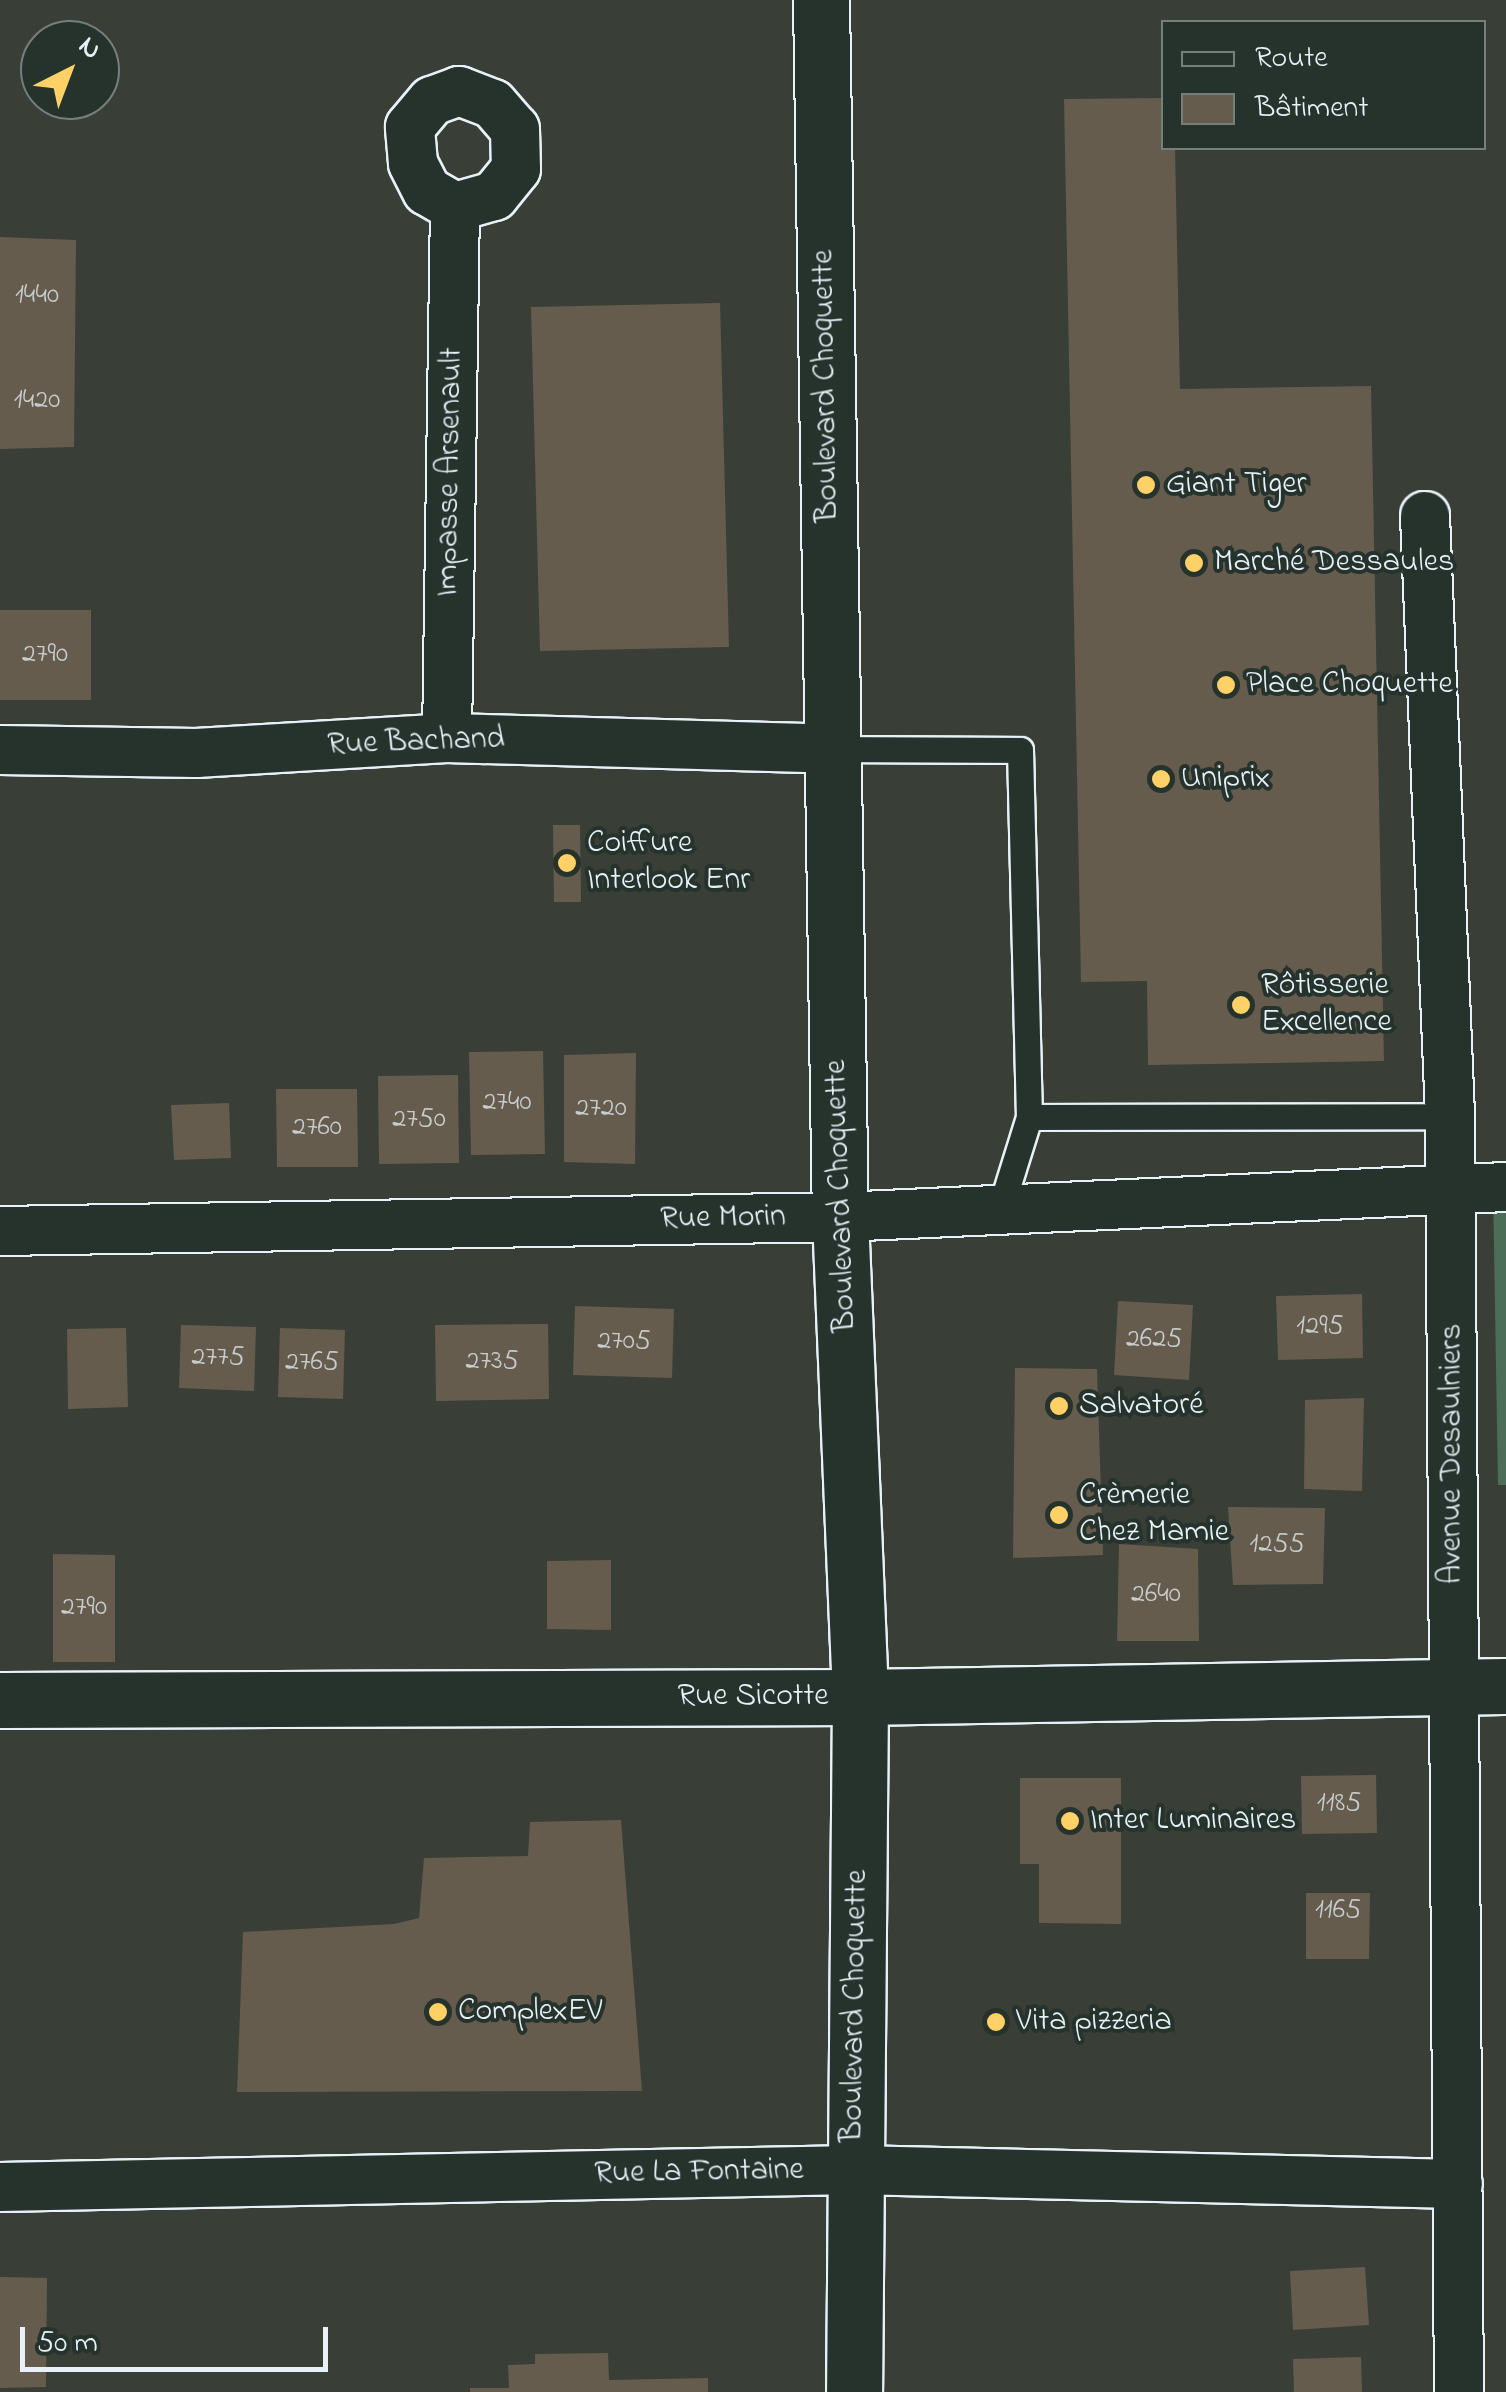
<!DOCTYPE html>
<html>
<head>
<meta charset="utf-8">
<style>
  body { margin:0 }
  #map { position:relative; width:1506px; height:2392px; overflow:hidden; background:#393f37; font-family:"Indie Flower",sans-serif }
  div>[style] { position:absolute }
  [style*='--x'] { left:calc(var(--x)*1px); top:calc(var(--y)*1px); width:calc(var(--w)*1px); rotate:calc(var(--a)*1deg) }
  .green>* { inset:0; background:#4c6e59 }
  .building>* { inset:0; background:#655c4e }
  .roads { filter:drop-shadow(2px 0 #e8f1f8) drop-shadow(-2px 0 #e8f1f8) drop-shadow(0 2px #e8f1f8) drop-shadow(0 -2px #e8f1f8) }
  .lane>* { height:25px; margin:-12.5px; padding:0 12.5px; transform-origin:12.5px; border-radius:12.5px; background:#26332d }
  .street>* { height:48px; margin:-24px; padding:0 24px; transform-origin:24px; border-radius:24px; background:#26332d }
  .secondary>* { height:55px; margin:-27.5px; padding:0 27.5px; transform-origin:27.5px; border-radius:27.5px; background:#26332d }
  .dots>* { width:28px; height:28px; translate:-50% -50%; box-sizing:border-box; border:5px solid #26332d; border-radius:50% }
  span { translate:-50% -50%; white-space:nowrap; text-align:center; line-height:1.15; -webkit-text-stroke:8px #26332d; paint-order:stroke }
  .number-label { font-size:28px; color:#c7ccce }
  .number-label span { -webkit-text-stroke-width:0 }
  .street-label { font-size:32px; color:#e8f1f8 }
  .poi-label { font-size:32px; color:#e8f1f8 }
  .left { translate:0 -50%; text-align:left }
  .legend { position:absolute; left:1161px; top:20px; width:325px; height:130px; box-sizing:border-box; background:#26332d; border:2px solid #747f7e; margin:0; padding:12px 18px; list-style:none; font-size:30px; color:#e8f1f8 }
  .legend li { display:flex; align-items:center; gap:20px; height:50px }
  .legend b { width:50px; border:2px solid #747f7e }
  .north { position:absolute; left:20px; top:20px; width:100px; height:100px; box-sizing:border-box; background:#26332d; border:2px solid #747f7e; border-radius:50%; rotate:42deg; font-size:28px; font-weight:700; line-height:40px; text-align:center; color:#e8f1f8 }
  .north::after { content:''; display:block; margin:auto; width:35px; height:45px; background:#ffd166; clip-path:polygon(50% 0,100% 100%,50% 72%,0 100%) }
  .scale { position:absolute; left:20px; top:2327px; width:308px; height:45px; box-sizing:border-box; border:5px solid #e8f1f8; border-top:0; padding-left:12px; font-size:30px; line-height:35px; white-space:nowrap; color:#e8f1f8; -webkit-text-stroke:8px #26332d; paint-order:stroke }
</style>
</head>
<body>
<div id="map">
  <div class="green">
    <div style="clip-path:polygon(1493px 1187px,1506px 1187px,1506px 1485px,1498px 1485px)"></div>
  </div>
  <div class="building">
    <div style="clip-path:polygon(1164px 98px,1164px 148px,1175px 148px,1180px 389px,1371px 386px,1384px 1061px,1148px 1065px,1147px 981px,1081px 982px,1064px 99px)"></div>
    <div style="clip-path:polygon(0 237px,76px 240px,74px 447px,0 449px)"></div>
    <div style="clip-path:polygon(720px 303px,729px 647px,540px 651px,531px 307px)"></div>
    <div style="clip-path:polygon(0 610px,91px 610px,91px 700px,0 700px)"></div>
    <div style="clip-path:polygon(553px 825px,580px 825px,581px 902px,554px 902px)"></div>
    <div style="clip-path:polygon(543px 1051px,545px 1154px,471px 1155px,469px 1052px)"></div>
    <div style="clip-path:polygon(636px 1053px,635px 1164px,564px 1162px,564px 1055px)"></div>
    <div style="clip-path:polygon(458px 1075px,459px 1163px,379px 1164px,378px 1076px)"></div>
    <div style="clip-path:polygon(276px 1089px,357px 1089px,358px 1167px,277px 1167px)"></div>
    <div style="clip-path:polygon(229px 1103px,231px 1158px,174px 1160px,171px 1105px)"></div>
    <div style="clip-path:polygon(1362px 1294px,1363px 1358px,1278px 1360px,1276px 1296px)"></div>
    <div style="clip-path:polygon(1118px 1301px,1193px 1305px,1189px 1380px,1114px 1375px)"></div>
    <div style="clip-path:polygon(575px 1306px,674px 1309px,672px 1378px,573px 1375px)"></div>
    <div style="clip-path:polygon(548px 1324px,549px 1399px,436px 1401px,435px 1325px)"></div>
    <div style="clip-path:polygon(181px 1325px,256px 1327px,254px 1391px,179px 1388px)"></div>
    <div style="clip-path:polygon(126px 1328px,128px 1407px,68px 1409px,67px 1329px)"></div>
    <div style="clip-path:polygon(280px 1328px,345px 1330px,343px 1399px,278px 1397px)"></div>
    <div style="clip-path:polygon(1015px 1368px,1097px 1369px,1103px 1555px,1013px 1558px)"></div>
    <div style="clip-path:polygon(1364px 1398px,1362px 1491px,1304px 1489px,1305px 1400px)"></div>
    <div style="clip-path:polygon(1228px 1507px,1325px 1508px,1323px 1584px,1233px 1585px)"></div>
    <div style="clip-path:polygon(1119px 1544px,1198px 1549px,1199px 1641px,1117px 1641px)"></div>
    <div style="clip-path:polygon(53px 1554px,115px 1555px,115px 1662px,53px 1662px)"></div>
    <div style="clip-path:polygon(611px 1560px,611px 1630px,547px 1629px,547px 1561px)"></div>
    <div style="clip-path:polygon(1376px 1775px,1377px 1833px,1302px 1834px,1301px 1776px)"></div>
    <div style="clip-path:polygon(1020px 1778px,1121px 1778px,1121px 1924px,1039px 1923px,1039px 1864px,1020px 1864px)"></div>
    <div style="clip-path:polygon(621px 1820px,642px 2091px,237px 2092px,243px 1932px,394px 1924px,419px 1918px,424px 1858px,528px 1856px,530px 1822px)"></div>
    <div style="clip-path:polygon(1306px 1893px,1370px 1893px,1369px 1959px,1306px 1959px)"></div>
    <div style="clip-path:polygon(1365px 2267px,1369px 2325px,1293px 2330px,1290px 2271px)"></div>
    <div style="clip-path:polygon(0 2277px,47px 2278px,46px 2387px,0 2388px)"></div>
    <div style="clip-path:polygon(608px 2353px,609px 2380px,708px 2378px,708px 2392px,470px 2392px,470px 2388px,509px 2388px,508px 2365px,535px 2364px,535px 2354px)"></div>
    <div style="clip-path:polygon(1361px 2357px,1362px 2392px,1294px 2392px,1293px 2359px)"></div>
  </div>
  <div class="roads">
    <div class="lane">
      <div style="--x:833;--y:749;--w:187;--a:0.3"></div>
      <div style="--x:1020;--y:750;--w:367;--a:88.6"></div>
      <div style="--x:1029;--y:1117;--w:421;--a:-0.1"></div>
      <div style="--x:1001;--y:1207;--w:94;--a:-72.7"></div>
    </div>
    <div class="street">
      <div style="--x:459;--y:91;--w:36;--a:21"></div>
      <div style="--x:493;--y:104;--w:33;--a:49"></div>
      <div style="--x:515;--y:129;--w:40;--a:88.6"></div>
      <div style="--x:516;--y:169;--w:35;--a:129"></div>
      <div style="--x:494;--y:196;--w:41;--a:164.2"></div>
      <div style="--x:455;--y:207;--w:32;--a:-150"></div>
      <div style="--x:427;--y:191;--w:31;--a:-117"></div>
      <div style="--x:413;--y:163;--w:36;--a:-95"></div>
      <div style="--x:410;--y:127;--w:34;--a:-50"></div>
      <div style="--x:432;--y:101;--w:29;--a:-20"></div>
      <div style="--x:1425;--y:516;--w:601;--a:87.61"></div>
      <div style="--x:1450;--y:1116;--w:1276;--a:89.6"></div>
      <div style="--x:447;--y:738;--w:531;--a:-89.14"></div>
      <div style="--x:0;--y:750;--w:196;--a:0.9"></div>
      <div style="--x:196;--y:753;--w:251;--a:-3.4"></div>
      <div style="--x:447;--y:738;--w:386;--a:1.6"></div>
      <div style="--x:0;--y:1231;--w:840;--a:-0.95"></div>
      <div style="--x:840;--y:1217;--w:667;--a:-2.58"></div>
      <div style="--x:0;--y:2187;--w:854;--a:-1.14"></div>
      <div style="--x:854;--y:2170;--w:604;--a:1.33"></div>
    </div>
    <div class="secondary">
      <div style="--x:821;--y:0;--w:1217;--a:89.11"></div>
      <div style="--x:840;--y:1217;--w:480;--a:87.6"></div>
      <div style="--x:860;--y:1697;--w:695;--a:90.49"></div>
      <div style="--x:0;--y:1700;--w:860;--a:-0.2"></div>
      <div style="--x:860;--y:1697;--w:646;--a:-0.98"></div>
    </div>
  </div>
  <div class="dots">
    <div style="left:1146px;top:485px;background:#ffd166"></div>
    <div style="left:1194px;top:563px;background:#ffd166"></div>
    <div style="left:1226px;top:685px;background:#ffd166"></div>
    <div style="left:1161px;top:779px;background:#ffd166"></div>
    <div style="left:567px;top:863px;background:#ffd166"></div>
    <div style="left:1241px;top:1005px;background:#ffd166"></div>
    <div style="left:1059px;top:1406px;background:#ffd166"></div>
    <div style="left:1059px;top:1515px;background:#ffd166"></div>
    <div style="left:1070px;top:1821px;background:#ffd166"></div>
    <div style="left:438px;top:2012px;background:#ffd166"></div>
    <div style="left:996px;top:2022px;background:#ffd166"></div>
  </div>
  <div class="number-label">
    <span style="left:37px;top:296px">1440</span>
    <span style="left:37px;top:401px">1420</span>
    <span style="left:45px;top:655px">2790</span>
    <span style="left:507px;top:1103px">2740</span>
    <span style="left:601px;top:1109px">2720</span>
    <span style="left:419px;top:1120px">2750</span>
    <span style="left:317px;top:1128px">2760</span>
    <span style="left:1320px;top:1327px">1295</span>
    <span style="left:1154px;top:1340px">2625</span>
    <span style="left:624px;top:1342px">2705</span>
    <span style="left:218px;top:1358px">2775</span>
    <span style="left:492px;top:1362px">2735</span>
    <span style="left:312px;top:1363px">2765</span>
    <span style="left:1277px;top:1545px">1255</span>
    <span style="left:1156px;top:1595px">2640</span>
    <span style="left:84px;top:1608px">2790</span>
    <span style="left:1339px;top:1804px">1185</span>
    <span style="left:1338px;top:1911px">1165</span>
  </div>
  <div class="street-label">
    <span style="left:827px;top:386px;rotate:-91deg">Boulevard Choquette</span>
    <span style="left:451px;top:472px;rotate:-89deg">Impasse Arsenault</span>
    <span style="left:416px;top:743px;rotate:-2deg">Rue Bachand</span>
    <span style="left:842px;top:1196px;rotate:-92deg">Boulevard Choquette</span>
    <span style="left:723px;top:1219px;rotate:-1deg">Rue Morin</span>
    <span style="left:1453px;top:1454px;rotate:-90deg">Avenue Desaulniers</span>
    <span style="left:753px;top:1697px">Rue Sicotte</span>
    <span style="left:856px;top:2006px;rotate:-89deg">Boulevard Choquette</span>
    <span style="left:699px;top:2173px;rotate:-1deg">Rue La Fontaine</span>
  </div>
  <div class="poi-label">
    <span class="left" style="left:1166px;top:485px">Giant Tiger</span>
    <span class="left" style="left:1214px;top:563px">Marché Dessaules</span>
    <span class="left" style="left:1246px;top:685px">Place Choquette</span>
    <span class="left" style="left:1181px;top:779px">Uniprix</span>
    <span class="left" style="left:587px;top:863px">Coiffure<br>Interlook Enr</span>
    <span class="left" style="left:1261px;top:1005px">Rôtisserie<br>Excellence</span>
    <span class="left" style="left:1079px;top:1406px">Salvatoré</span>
    <span class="left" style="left:1079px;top:1515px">Crèmerie<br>Chez Mamie</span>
    <span class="left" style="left:1090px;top:1821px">Inter Luminaires</span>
    <span class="left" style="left:458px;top:2012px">ComplexEV</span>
    <span class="left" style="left:1016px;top:2022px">Vita pizzeria</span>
  </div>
  <ul class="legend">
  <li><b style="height:12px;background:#26332d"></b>Route</li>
  <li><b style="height:28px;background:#655c4e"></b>Bâtiment</li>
  </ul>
  <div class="north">N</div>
  <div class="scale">50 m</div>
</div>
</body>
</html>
